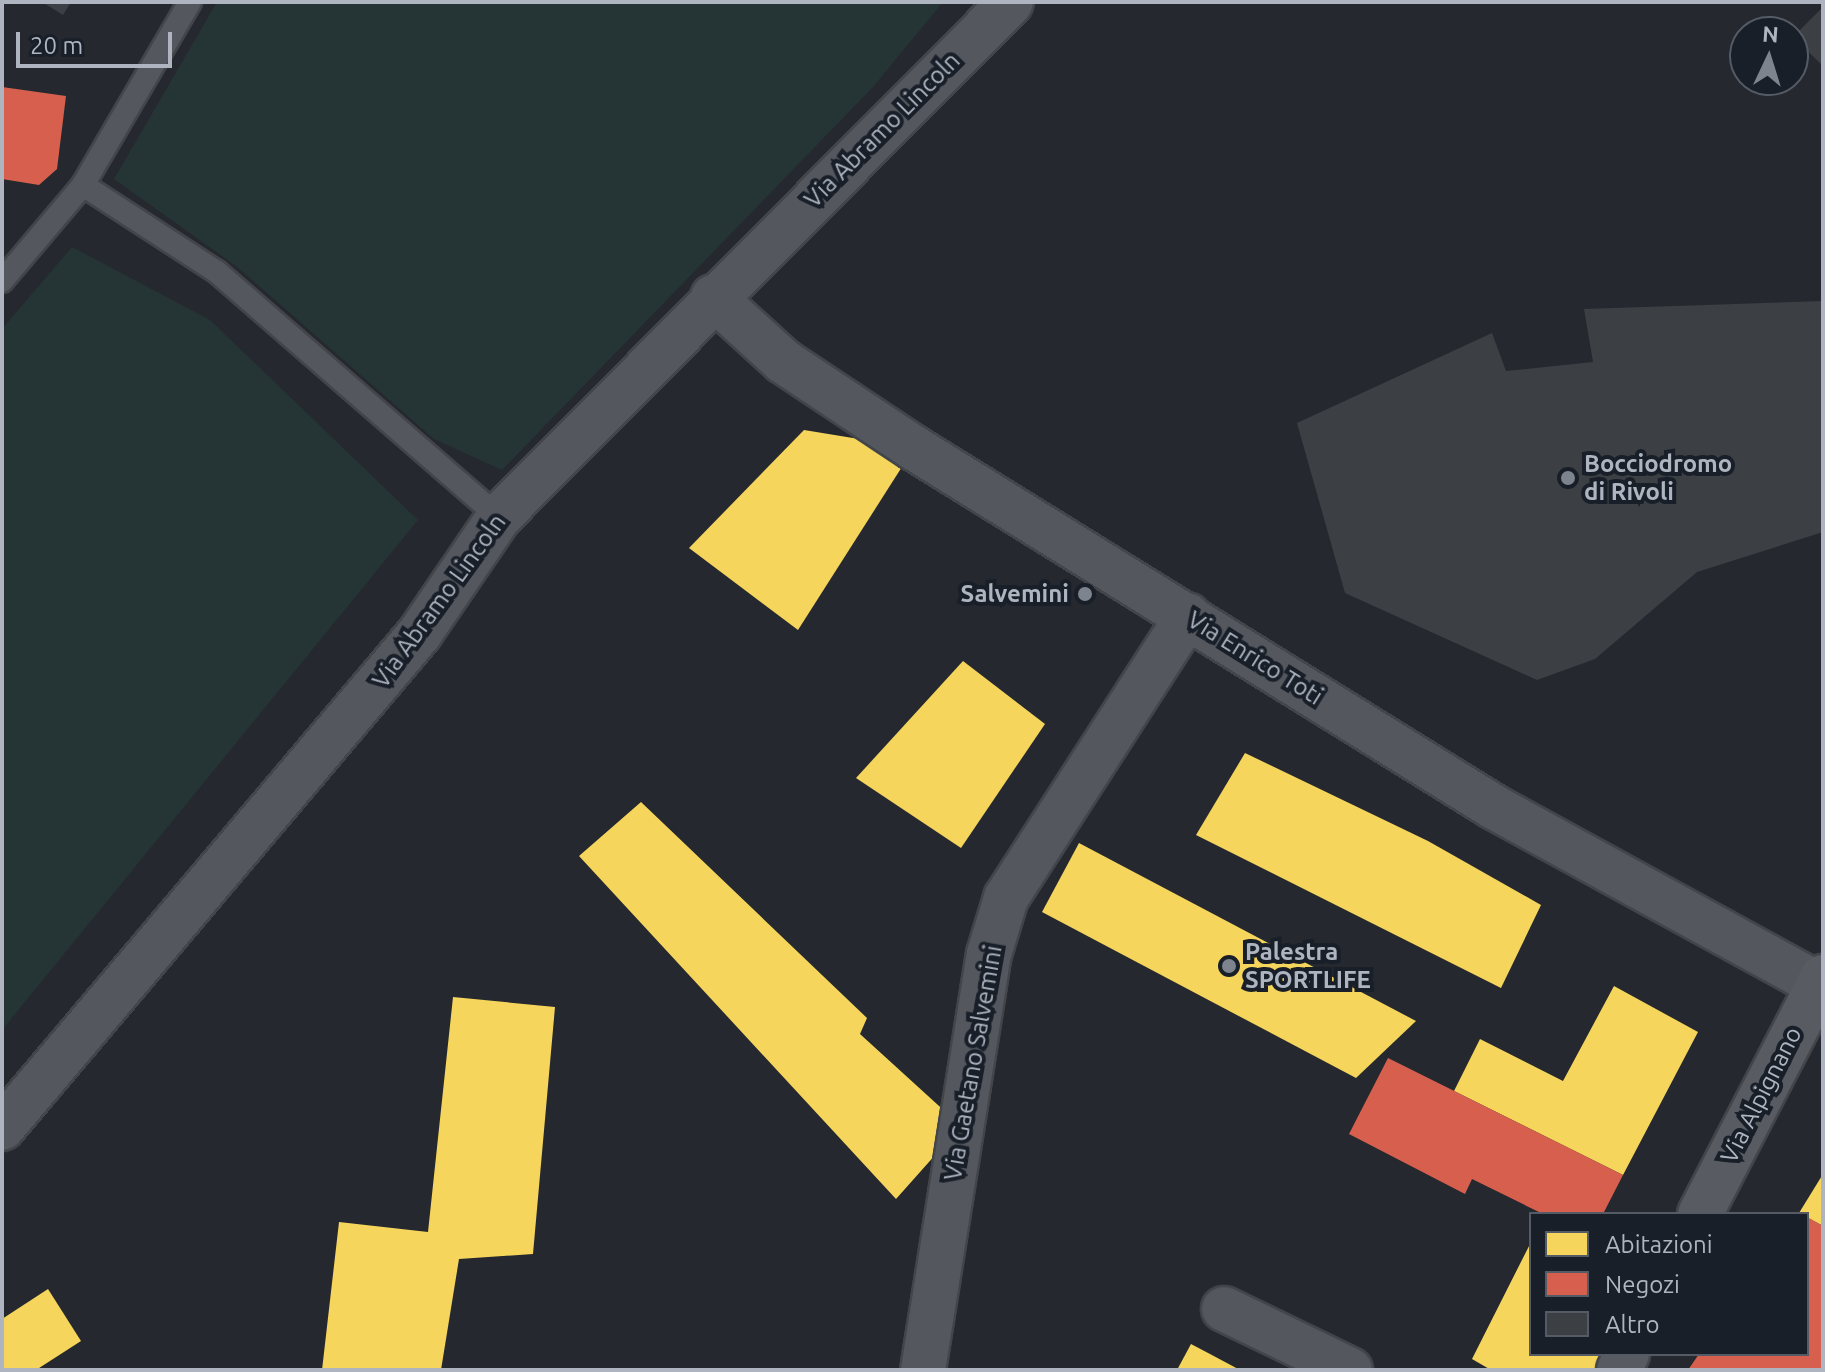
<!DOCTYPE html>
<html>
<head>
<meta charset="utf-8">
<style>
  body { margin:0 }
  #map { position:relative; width:1825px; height:1372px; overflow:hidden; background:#25292f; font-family:Ubuntu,sans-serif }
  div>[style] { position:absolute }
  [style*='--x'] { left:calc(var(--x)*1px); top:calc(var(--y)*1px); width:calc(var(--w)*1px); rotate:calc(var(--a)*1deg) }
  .green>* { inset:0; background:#253435 }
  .homes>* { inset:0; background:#f6d55c }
  .shops>* { inset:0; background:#d6604d }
  .building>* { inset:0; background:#3c3f44 }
  .roads { filter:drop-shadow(2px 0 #42454a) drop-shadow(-2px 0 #42454a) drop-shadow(0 2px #42454a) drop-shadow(0 -2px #42454a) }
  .lane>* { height:22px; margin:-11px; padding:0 11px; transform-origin:11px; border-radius:11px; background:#54575e }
  .street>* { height:44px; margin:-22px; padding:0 22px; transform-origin:22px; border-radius:22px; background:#54575e }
  .secondary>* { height:44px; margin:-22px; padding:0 22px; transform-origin:22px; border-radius:22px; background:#585c62 }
  .dots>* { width:22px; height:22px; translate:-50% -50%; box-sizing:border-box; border:4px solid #191f28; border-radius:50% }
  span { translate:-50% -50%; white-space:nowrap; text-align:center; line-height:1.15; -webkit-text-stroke:8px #191f28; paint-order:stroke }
  .street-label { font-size:24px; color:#aeb5c1 }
  .poi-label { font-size:24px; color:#aeb5c1; font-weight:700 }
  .left { translate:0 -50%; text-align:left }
  .right { translate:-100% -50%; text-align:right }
  .frame { position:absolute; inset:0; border:4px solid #aeb5c1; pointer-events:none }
  .legend { position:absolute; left:1529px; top:1212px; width:280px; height:144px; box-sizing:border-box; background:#191f28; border:2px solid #555b65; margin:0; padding:10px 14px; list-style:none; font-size:24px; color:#aeb5c1 }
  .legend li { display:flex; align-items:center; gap:16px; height:40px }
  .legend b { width:40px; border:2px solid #555b65 }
  .north { position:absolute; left:1729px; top:16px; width:80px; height:80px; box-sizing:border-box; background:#191f28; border:2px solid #555b65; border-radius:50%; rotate:4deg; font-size:22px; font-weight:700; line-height:32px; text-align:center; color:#aeb5c1 }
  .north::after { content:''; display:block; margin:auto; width:28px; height:36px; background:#7e848e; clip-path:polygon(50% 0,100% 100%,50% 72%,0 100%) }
  .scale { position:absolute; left:16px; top:32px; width:156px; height:36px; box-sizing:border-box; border:4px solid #aeb5c1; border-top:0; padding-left:10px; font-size:24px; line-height:28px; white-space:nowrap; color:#aeb5c1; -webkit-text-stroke:6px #191f28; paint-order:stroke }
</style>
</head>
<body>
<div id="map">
  <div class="green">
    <div style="clip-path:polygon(217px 2px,943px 2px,873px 87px,502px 470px,434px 439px,236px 266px,114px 179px)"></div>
    <div style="clip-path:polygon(72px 247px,210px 320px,418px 520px,2px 1030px,2px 329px)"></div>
  </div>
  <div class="homes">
    <div style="clip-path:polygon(804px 430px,914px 448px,798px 630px,689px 548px)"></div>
    <div style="clip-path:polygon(963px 661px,1045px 724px,961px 848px,856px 778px)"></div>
    <div style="clip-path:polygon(1245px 753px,1428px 841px,1541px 905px,1501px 988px,1196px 835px)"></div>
    <div style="clip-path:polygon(641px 802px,867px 1018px,860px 1034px,961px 1126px,896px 1199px,579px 856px)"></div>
    <div style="clip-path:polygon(1079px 843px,1416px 1021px,1356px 1078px,1042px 912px)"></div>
    <div style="clip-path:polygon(1614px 986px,1698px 1032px,1623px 1175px,1454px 1091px,1480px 1039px,1563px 1081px)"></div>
    <div style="clip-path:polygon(453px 997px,555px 1007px,533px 1254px,459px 1259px,441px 1370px,322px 1370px,339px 1222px,428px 1232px)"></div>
    <div style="clip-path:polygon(1823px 1174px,1823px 1226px,1799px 1213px)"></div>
    <div style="clip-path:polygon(1531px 1242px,1531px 1354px,1609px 1354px,1600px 1370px,1491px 1370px,1472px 1359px)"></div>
    <div style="clip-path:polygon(48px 1289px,81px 1341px,36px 1370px,2px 1370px,2px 1319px)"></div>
    <div style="clip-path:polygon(1191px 1344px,1210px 1354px,1240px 1370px,1177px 1370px)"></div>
  </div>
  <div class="shops">
    <div style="clip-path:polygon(2px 87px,66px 96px,57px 169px,39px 185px,2px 179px)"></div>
    <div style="clip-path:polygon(1388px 1058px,1623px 1175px,1603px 1214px,1543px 1214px,1472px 1179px,1465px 1194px,1349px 1134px)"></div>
    <div style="clip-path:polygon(1807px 1217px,1823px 1226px,1823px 1370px,1688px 1370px,1699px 1354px,1807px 1354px)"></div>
  </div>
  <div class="building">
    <div style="clip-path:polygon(42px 2px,71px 2px,63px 15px)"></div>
    <div style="clip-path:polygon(1823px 7px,1823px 66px,1793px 37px)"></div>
    <div style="clip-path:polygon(1823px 301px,1823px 532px,1697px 572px,1595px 659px,1537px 680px,1345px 593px,1297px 423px,1492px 333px,1506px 371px,1593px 362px,1584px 309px)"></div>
  </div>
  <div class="roads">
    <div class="lane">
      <div style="--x:83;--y:185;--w:160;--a:33"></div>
      <div style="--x:217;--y:272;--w:374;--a:41"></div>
      <div style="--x:2;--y:281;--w:126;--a:-49.8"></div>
      <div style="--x:83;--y:185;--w:212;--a:-59.7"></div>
    </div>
    <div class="street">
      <div style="--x:713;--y:297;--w:95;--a:42.4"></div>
      <div style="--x:783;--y:361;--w:157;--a:33.6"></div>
      <div style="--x:914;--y:448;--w:682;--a:31.76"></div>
      <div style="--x:1494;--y:807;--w:371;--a:28.7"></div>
      <div style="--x:2;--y:1128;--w:648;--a:-49.82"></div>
      <div style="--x:420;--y:633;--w:140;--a:-55.7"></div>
      <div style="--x:499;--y:517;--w:726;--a:-45.17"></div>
      <div style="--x:1224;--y:1309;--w:140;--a:25.8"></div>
      <div style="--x:923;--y:1370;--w:421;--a:-81"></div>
      <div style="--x:989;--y:954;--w:59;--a:-73.1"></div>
      <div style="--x:1006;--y:898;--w:336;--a:-57.2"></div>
    </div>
    <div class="secondary">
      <div style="--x:1700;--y:1214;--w:267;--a:-62.6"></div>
      <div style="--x:1619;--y:1370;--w:18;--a:-63"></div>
    </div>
  </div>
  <div class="dots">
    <div style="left:1568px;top:478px;background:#7e848e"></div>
    <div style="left:1085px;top:594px;background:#7e848e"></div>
    <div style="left:1229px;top:966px;background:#7e848e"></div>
  </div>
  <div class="street-label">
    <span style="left:882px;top:130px;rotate:-45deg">Via Abramo Lincoln</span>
    <span style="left:439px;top:601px;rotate:-54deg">Via Abramo Lincoln</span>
    <span style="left:1255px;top:658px;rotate:32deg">Via Enrico Toti</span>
    <span style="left:973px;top:1063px;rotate:-80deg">Via Gaetano Salvemini</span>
    <span style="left:1761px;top:1095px;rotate:-63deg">Via Alpignano</span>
  </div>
  <div class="poi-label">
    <span class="left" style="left:1584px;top:478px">Bocciodromo<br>di Rivoli</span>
    <span class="right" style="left:1069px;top:594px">Salvemini</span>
    <span class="left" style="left:1245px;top:966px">Palestra<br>SPORTLIFE</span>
  </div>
  <div class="frame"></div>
  <ul class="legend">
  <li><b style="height:22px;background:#f6d55c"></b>Abitazioni</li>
  <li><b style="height:22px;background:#d6604d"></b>Negozi</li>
  <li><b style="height:22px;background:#3c3f44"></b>Altro</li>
  </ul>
  <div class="north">N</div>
  <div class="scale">20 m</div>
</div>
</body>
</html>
